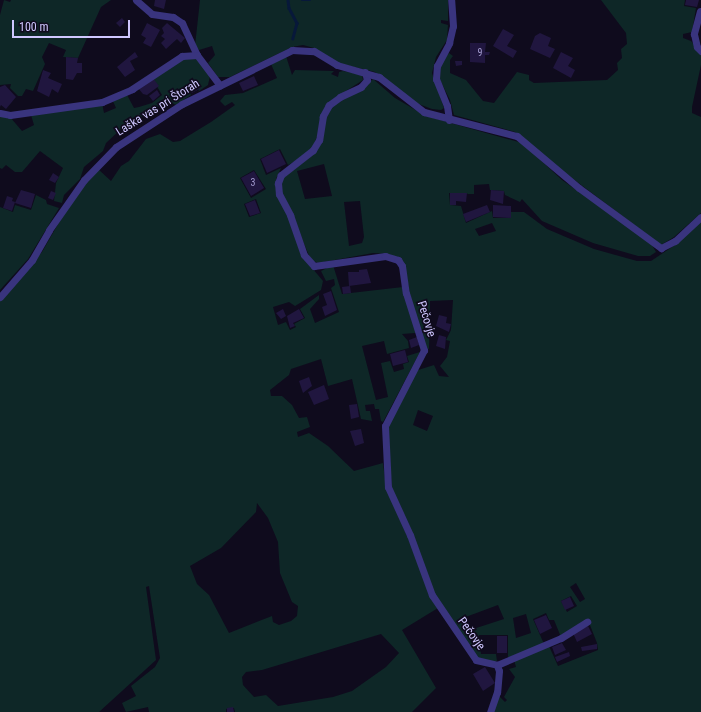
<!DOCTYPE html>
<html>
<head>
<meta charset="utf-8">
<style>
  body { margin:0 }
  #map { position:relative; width:701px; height:712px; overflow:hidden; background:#0f0b1d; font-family:"Roboto Condensed",sans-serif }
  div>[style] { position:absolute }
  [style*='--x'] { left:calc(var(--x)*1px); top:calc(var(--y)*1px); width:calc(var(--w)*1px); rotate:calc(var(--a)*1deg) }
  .green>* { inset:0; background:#0e2727 }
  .stream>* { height:2.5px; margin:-1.25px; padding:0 1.25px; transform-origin:1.25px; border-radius:1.25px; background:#07183a }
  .building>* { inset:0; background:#20163f }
  .minor>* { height:7px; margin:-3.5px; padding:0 3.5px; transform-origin:3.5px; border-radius:3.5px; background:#39347e }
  span { translate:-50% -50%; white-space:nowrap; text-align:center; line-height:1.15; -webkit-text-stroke:3.5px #0f0b1d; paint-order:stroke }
  .number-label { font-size:10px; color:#a39bcf }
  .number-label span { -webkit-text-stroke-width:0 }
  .street-label { font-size:12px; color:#cfc7ff }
  .scale { position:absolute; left:12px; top:20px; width:118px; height:18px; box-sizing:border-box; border:2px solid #cfc7ff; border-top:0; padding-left:5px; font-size:12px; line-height:14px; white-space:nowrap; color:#cfc7ff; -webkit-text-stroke:3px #0f0b1d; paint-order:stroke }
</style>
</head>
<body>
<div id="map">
  <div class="green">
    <div style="clip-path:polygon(4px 0,10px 2px,11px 0,111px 0,101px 7px,78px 58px,63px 57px,66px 50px,49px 43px,42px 57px,45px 64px,33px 91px,26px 89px,22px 96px,18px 96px,10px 88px,11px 84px,0 85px,0 15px)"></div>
    <div style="clip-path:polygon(200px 0,448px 0,448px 21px,441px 20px,441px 23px,448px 25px,447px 40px,436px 57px,432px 73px,444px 108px,441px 110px,432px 109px,408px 100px,375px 72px,338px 63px,314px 48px,303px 45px,292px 47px,230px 77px,218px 77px,208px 63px,215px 55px,212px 46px,199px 50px,195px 46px)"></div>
    <div style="clip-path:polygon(601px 0,685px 0,684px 6px,696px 8px,692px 32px,683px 34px,683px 38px,691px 41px,701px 53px,701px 65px,692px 107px,692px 113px,701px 117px,701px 213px,674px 237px,661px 245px,564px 172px,515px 132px,454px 115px,450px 100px,439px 78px,439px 62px,449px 53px,453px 56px,450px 60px,450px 73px,466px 80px,483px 101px,494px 103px,517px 72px,529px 75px,529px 80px,534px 83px,607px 80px,618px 70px,617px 63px,622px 58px,621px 49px,627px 44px,626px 33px)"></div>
    <div style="clip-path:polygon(evenodd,286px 56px,292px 75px,295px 70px,334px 71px,331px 74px,338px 77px,339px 72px,343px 71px,362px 75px,363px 80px,332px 100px,312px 149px,299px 159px,288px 165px,280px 149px,260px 159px,266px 175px,281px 168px,276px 179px,302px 256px,323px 281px,321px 290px,300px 303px,295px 306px,289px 302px,273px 307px,278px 325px,286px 322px,290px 330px,296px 327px,294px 324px,305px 318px,300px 309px,319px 295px,319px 299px,310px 309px,315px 323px,339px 312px,331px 288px,335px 285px,334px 279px,326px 281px,321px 271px,333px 265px,342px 294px,403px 287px,416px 330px,415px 333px,402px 334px,408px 341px,409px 348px,387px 354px,384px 341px,362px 346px,376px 400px,388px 397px,381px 363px,390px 361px,394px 372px,404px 369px,403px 364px,409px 362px,407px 356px,420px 352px,383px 422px,381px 421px,379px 409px,375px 409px,374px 404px,365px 405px,366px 411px,370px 411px,372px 421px,361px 419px,352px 379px,328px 386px,321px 359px,291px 369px,289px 375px,270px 390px,271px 396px,282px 396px,292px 405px,299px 418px,307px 417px,310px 427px,297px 432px,298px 437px,309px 433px,328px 446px,354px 471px,383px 463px,386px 487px,438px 608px,402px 630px,436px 688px,412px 712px,235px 712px,234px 708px,226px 709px,226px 712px,149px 712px,148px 707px,126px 712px,122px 703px,136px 696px,131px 686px,155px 667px,160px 658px,149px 586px,146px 587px,156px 660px,99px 712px,0 712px,0 300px,42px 252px,69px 205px,98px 169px,111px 181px,121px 166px,129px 161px,146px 139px,160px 134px,173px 142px,180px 141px,211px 122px,235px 105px,232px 102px,225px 106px,220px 101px,225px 95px,243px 93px,277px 78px,271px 64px,286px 56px,254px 170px,266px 189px,251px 198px,240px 178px,254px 170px,286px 56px,256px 199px,261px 213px,249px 217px,244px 204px,256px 199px,286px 56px,257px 503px,268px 518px,278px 542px,280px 573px,292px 602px,298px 606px,297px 616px,291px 621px,279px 625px,273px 622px,272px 616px,229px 633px,209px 595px,197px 584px,190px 566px,221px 548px,256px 512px,257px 503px,286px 56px,381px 634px,399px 653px,386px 667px,352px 691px,333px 697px,278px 706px,266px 695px,254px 697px,243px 685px,242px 677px,246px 672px,262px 670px,381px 634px)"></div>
    <div style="clip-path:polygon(197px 58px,210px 76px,208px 85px,199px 91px,195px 84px,188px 88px,191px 95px,176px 105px,168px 101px,121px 129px,106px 143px,103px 151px,84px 167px,80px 179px,64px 195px,62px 203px,54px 201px,56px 183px,63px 168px,40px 151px,22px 172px,15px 172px,6px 165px,2px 169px,0 168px,0 115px,10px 117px,22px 131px,34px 125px,31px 115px,102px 103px,104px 113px,116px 108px,112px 99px,126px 93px,134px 108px,139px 107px,152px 103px,162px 95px,152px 78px,179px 59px)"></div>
    <div style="clip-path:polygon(evenodd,373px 79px,395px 98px,426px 116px,522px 143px,562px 180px,615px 217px,652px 245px,656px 252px,650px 256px,638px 256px,593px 243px,542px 221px,522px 199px,520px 202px,505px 195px,504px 191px,490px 190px,489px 184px,474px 185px,474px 194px,449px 193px,450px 205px,461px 206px,466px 223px,492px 211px,493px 218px,511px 218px,511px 212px,524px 212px,547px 229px,594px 249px,637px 261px,651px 261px,678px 243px,701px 219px,701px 712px,493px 712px,499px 696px,505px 702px,507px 700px,504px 697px,515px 677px,509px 669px,516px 667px,514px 660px,549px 646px,558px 666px,598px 650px,597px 643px,588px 620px,561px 637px,554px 620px,549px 620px,546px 613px,533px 619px,544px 644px,508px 658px,508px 635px,479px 635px,481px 654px,496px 654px,497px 661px,490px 663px,477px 659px,440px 607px,392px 493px,388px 426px,415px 371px,434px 365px,439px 376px,449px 377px,440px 366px,447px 357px,450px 341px,446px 340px,451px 330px,453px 300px,430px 301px,429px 349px,426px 348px,411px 301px,405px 266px,388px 254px,373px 253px,318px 263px,311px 260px,281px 190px,282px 177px,307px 159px,331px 107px,365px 87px,373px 79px,324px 164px,332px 196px,305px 199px,297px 171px,324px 164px,373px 79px,360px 201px,364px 237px,362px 243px,349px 246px,344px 202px,360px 201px,373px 79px,492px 223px,496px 231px,479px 236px,475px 229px,492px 223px,373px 79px,418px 410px,433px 416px,427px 431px,413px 425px,418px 410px,373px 79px,576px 583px,585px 599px,580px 602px,570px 587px,576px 583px,373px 79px,571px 596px,577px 606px,567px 612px,561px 601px,571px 596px,373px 79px,498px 605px,504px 619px,467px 631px,463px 618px,498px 605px,373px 79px,526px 614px,531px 633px,516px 638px,513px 618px,526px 614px)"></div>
    <div style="clip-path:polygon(36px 195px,46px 200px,47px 204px,59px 208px,28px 259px,0 290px,0 207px,13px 212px,15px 205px,31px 210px)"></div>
  </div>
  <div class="stream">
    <div style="--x:288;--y:0;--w:8;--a:83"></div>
    <div style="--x:289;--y:8;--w:17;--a:62"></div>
    <div style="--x:297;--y:23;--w:16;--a:105"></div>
    <div style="--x:302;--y:0;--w:8;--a:0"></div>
  </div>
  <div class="building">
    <div style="clip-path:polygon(155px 0,166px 0,164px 9px,154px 6px)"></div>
    <div style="clip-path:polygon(686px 0,699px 0,697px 7px,685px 5px)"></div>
    <div style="clip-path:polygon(122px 18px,125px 22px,120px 27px,116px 23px)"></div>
    <div style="clip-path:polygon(147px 23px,160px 30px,151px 47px,143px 43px,146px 38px,141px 35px)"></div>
    <div style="clip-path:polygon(167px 23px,185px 38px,181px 43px,177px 39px,166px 49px,161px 43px,165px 39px,161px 36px,164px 33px,162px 28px)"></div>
    <div style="clip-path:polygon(503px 29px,514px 35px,507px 46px,517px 51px,513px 58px,493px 46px)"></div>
    <div style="clip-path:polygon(540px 33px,551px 38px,548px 46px,555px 49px,550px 58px,530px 49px,535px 36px)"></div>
    <div style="clip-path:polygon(470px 43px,486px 43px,485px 52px,490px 52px,489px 55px,485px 55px,485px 63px,470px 62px)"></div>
    <div style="clip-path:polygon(135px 52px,138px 57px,130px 61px,135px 70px,125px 77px,117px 67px)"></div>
    <div style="clip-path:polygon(561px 52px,573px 58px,568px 66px,575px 70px,571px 78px,553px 68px)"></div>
    <div style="clip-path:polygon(66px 57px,78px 58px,77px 63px,82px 63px,82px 73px,77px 73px,73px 80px,66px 79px)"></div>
    <div style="clip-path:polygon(455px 61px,462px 61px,462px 65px,456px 66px)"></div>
    <div style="clip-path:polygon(43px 70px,51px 73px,48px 78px,62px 84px,58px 93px,52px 89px,49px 97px,37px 91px)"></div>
    <div style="clip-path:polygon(254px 76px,258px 85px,243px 91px,239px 83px)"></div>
    <div style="clip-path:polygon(152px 77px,159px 86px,147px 95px,143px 94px,138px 88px)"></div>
    <div style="clip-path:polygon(198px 83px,201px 88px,192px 93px,189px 88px)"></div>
    <div style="clip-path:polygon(5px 85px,16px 97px,6px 109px,1px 105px,0 107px,0 87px)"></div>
    <div style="clip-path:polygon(157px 90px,160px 95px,153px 101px,149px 96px)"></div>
    <div style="clip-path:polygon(279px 150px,286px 164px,267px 173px,261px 159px)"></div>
    <div style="clip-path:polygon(254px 171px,264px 188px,251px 196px,241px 178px)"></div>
    <div style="clip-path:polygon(53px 173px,59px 177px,55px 183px,49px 180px)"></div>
    <div style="clip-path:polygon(21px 190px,35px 194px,31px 208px,15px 203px)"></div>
    <div style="clip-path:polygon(491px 190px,504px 191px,503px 204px,490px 200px)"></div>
    <div style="clip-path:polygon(51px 191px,56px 193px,53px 200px,48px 198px)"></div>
    <div style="clip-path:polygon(450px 193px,467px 193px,466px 202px,456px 201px,456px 205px,450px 205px)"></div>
    <div style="clip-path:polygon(7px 196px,13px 198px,12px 201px,15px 202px,12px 211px,3px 208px)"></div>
    <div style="clip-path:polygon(255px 200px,260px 213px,250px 216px,245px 204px)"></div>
    <div style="clip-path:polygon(487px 205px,490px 212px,466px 222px,463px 214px)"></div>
    <div style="clip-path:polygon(493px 205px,511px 206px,511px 218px,493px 217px)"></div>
    <div style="clip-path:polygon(367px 269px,371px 283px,349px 286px,348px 272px,359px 272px,359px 270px)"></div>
    <div style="clip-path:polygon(350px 286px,351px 293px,343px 294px,342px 287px)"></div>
    <div style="clip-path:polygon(331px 291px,337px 310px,325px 316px,322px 307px,327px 305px,323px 294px)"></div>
    <div style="clip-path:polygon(283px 309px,286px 316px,281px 319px,276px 313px)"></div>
    <div style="clip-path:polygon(299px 309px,304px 318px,293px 323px,295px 326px,290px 328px,287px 316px)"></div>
    <div style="clip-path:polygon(439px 315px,447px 317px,446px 323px,451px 324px,449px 332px,436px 326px)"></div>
    <div style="clip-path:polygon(429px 330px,434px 331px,434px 336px,428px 336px)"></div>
    <div style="clip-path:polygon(439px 335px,446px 337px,445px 349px,436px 346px)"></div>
    <div style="clip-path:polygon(417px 337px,419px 345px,411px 348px,409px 340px)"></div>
    <div style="clip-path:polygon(405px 350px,408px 362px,393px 366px,390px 354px)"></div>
    <div style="clip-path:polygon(309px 377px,312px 386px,303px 393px,299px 381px)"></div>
    <div style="clip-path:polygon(324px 385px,329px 399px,314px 405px,308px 392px)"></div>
    <div style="clip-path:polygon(357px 404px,359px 417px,351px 419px,349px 405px)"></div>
    <div style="clip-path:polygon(361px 429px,364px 443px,355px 446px,350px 431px)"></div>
    <div style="clip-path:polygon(570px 597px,574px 606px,565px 610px,561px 601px)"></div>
    <div style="clip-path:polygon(546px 615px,552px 628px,540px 634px,534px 620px)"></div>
    <div style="clip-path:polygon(588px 626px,592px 634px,577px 642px,573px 633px)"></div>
    <div style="clip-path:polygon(497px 636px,507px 636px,507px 653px,497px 653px)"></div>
    <div style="clip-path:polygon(562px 643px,566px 650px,555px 655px,552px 647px)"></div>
    <div style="clip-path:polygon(597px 644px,597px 649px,582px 651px,581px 647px)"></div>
    <div style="clip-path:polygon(569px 652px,570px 656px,557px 662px,555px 657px)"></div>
    <div style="clip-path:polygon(485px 667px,495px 683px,483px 691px,473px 674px)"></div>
    <div style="clip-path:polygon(233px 707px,234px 712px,227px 712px,227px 708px)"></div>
  </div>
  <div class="minor">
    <div style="--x:136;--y:0;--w:21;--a:41"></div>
    <div style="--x:152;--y:14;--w:21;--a:8"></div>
    <div style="--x:173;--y:17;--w:11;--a:34"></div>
    <div style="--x:182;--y:23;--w:35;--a:65"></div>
    <div style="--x:197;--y:55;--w:38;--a:53"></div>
    <div style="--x:700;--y:11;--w:24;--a:105"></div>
    <div style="--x:694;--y:34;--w:13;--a:77"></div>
    <div style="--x:697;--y:47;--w:6;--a:45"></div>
    <div style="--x:365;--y:72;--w:8;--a:76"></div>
    <div style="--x:367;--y:80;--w:9;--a:131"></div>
    <div style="--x:361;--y:87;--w:23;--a:155"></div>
    <div style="--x:340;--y:97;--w:14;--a:144"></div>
    <div style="--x:329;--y:105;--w:13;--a:119"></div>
    <div style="--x:323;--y:116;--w:24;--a:99"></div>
    <div style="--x:319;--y:140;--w:12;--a:121"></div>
    <div style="--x:313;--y:150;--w:41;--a:142"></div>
    <div style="--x:281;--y:175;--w:9;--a:111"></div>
    <div style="--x:278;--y:183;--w:11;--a:85"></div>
    <div style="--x:279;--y:194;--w:24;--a:62"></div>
    <div style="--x:290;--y:215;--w:42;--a:70.7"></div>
    <div style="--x:304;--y:255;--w:15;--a:48"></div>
    <div style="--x:314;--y:266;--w:72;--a:-8"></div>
    <div style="--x:385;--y:256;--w:14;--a:17"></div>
    <div style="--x:398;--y:260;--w:7;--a:56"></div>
    <div style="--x:402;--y:266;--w:27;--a:82"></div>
    <div style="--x:406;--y:293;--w:60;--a:72.5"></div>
    <div style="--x:424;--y:350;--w:85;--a:117.2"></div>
    <div style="--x:385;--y:426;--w:61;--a:87.2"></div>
    <div style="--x:388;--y:487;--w:53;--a:65.4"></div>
    <div style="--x:410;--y:535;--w:64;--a:69.9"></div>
    <div style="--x:432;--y:595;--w:78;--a:55.9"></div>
    <div style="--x:476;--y:660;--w:22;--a:13"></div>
    <div style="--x:497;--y:665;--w:6;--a:72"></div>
    <div style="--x:499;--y:671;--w:21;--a:95"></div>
    <div style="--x:497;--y:692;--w:21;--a:109"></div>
    <div style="--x:0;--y:113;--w:10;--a:11"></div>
    <div style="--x:10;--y:115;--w:93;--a:-8"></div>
    <div style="--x:102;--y:102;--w:33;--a:-23"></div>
    <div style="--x:132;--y:89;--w:60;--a:-33.4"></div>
    <div style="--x:182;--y:56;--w:15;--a:-4"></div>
    <div style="--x:449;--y:120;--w:14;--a:-98"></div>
    <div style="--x:447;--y:106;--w:29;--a:-112"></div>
    <div style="--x:436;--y:79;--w:13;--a:-86"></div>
    <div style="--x:437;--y:66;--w:26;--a:-62"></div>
    <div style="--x:449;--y:43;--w:17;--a:-77"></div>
    <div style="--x:453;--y:26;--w:26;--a:-94"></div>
    <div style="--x:0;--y:297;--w:49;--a:-49.1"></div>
    <div style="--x:32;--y:260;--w:34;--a:-60"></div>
    <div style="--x:49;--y:230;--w:61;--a:-55"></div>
    <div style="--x:84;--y:180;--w:46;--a:-45.9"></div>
    <div style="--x:116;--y:147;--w:79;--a:-33.1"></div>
    <div style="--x:182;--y:104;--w:123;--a:-26.1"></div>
    <div style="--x:292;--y:50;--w:22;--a:3"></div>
    <div style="--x:314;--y:51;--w:27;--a:31"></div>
    <div style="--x:337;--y:65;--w:44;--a:15.9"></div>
    <div style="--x:379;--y:77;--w:57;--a:37.9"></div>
    <div style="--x:424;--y:112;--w:96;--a:14.5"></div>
    <div style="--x:517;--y:136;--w:81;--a:40"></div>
    <div style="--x:579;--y:188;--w:102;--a:36.2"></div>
    <div style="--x:661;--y:248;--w:16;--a:-27"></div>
    <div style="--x:675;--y:241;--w:35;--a:-43"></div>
    <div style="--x:497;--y:665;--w:69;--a:-22.9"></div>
    <div style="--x:561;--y:638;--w:31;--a:-32"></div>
  </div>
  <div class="number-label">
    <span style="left:480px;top:53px">9</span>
    <span style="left:253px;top:183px">3</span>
  </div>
  <div class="street-label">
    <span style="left:158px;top:108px;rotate:-32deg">Laška vas pri Štorah</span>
    <span style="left:426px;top:319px;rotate:73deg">Pečovje</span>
    <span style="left:471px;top:634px;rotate:54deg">Pečovje</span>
  </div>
  <div class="scale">100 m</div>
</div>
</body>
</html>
